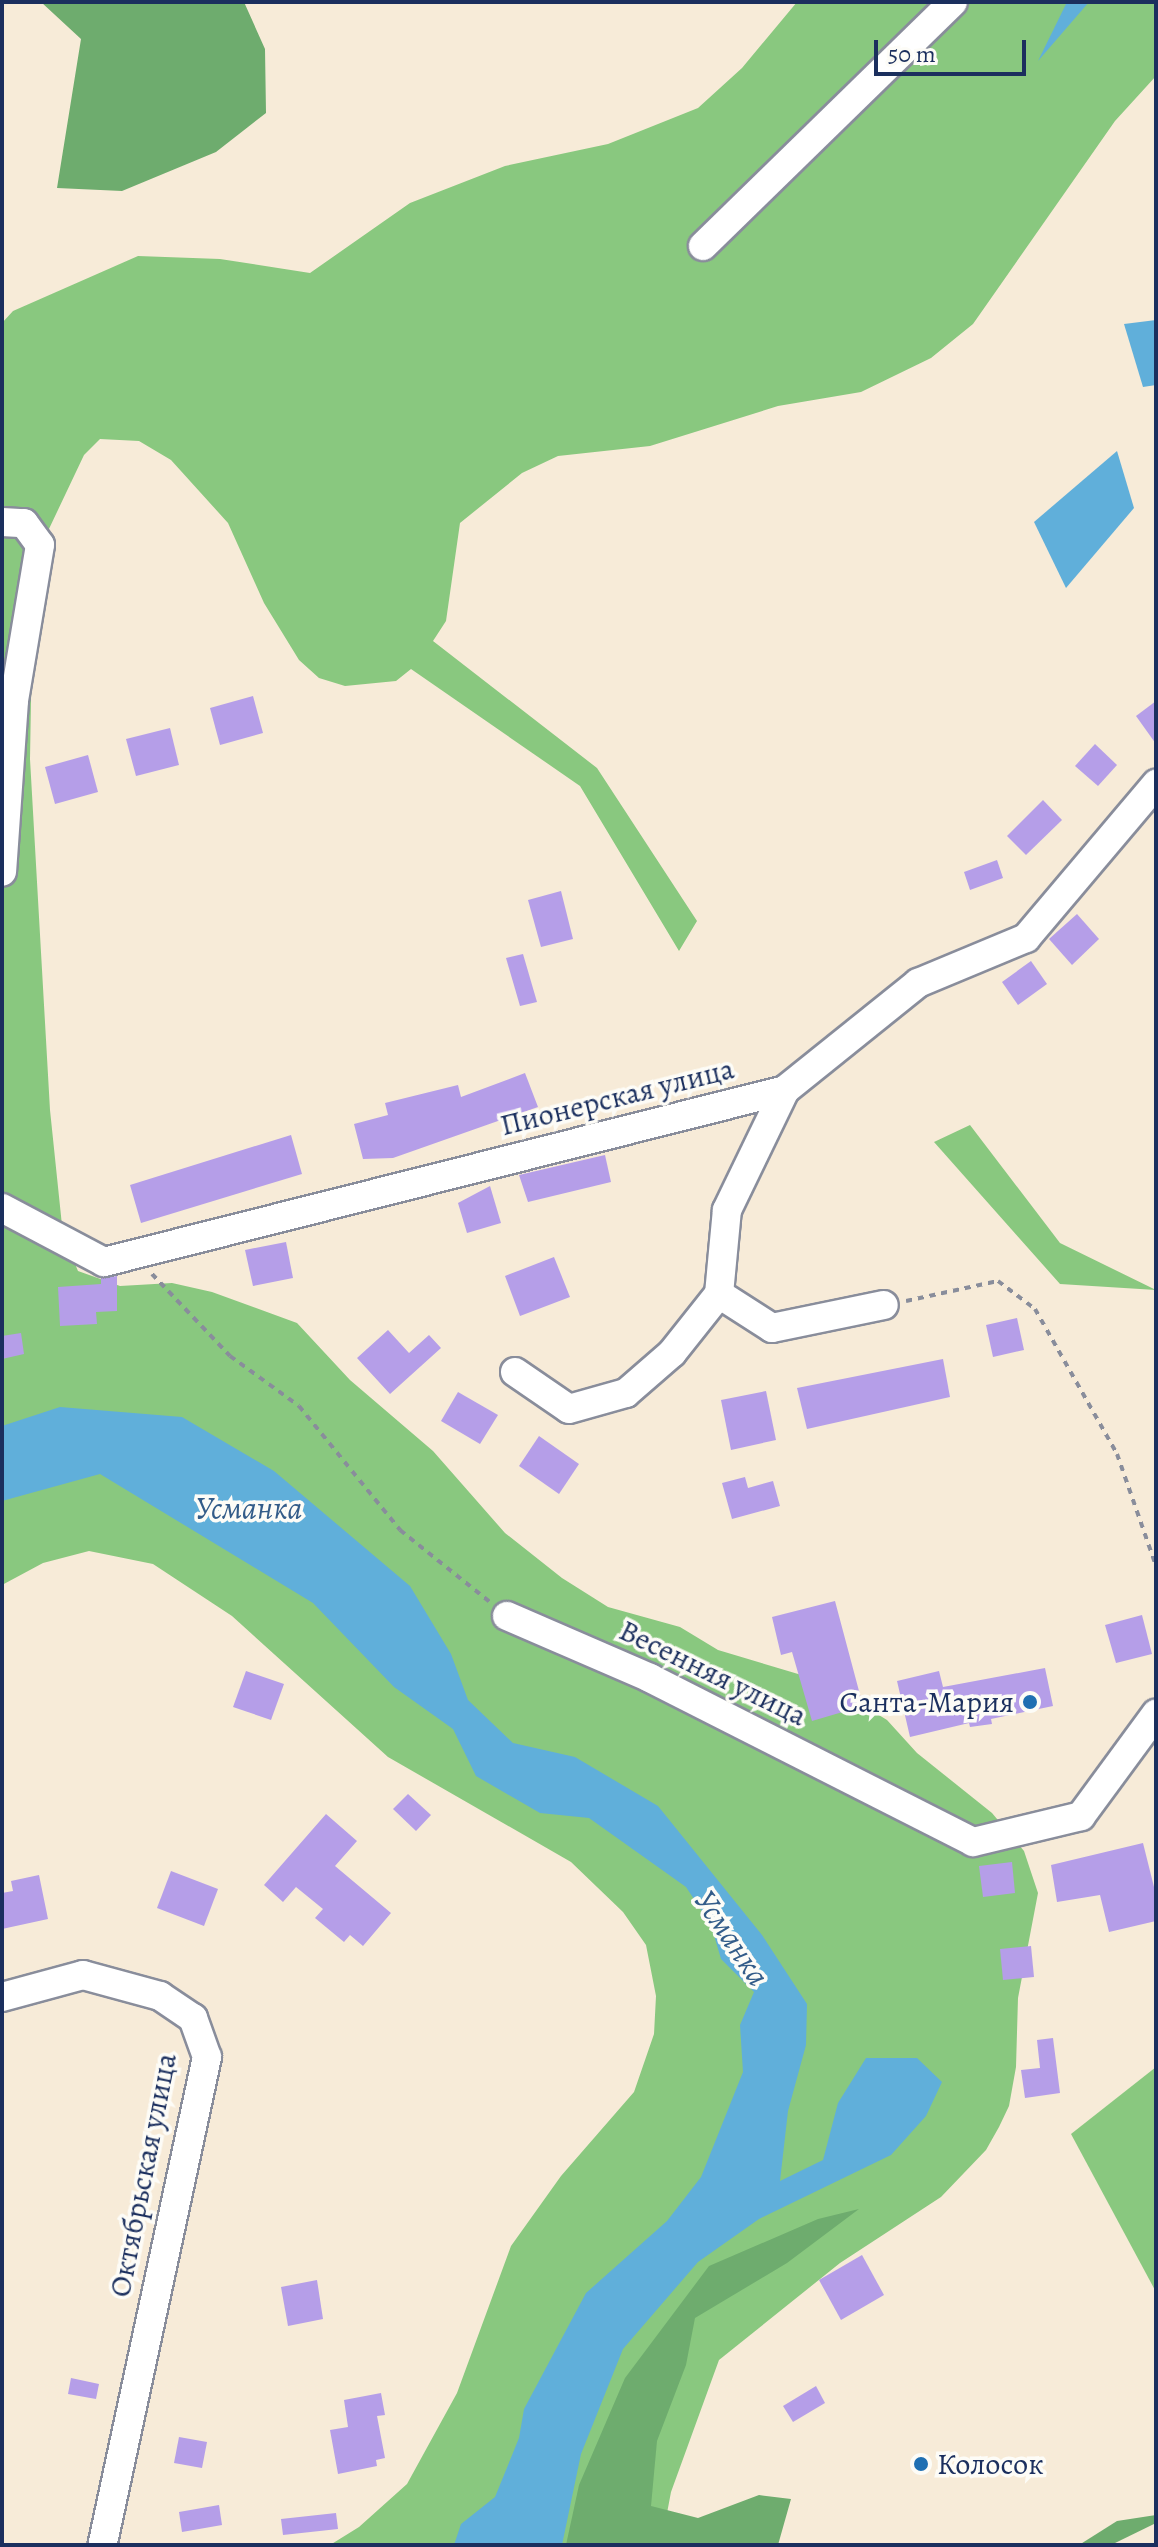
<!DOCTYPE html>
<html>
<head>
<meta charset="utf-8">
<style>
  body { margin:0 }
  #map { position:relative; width:1158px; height:2547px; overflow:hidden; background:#f7ebd8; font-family:Alegreya,serif }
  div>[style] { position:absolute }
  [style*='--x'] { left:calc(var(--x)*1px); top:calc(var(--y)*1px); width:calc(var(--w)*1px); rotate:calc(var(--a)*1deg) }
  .green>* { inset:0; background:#89c87f }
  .forest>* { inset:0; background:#6eac6e }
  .water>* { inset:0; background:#60afda }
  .building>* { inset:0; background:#b59ee8 }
  .path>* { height:4px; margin-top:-2px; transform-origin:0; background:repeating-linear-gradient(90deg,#898d9b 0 6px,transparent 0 12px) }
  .roads { filter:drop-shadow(2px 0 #898d9b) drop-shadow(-2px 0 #898d9b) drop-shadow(0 2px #898d9b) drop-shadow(0 -2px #898d9b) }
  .minor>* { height:28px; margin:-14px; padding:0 14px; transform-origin:14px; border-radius:14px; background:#fff }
  .dots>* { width:22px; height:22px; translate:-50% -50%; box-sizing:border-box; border:4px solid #fdfcf7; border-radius:50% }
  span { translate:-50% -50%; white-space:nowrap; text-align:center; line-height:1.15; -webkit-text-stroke:7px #fdfcf7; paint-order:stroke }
  .street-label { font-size:30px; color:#1b2f5e }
  .poi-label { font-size:30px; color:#1b2f5e }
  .right { translate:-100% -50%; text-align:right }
  .left { translate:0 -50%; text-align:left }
  .water-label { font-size:32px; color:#335c89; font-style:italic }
  .frame { position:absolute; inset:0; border:4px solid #1b2f5e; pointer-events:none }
  .scale { position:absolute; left:874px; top:40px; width:152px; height:36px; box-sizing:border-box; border:4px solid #1b2f5e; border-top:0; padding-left:10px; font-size:24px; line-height:28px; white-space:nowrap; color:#1b2f5e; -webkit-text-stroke:6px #fdfcf7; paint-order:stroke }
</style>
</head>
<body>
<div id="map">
  <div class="green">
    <div style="clip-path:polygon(797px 2px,1156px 2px,1156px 76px,1115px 121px,973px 324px,931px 358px,861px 392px,778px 406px,650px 446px,558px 456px,522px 473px,460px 523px,446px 621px,433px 641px,597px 768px,697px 921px,679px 951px,580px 786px,411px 669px,396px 681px,345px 686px,319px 678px,299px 660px,264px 603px,228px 523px,171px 460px,139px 441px,100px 439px,84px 455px,48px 531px,32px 641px,30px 759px,50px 1110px,63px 1235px,78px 1271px,120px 1286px,172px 1283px,212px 1292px,297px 1323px,350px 1380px,433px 1451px,505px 1533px,562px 1578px,608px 1607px,680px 1627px,718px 1650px,825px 1682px,887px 1720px,917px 1753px,992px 1813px,1024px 1851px,1038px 1893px,1018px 1998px,1016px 2067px,1009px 2106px,999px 2127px,986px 2150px,941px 2197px,840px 2263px,719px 2360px,671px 2492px,661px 2545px,330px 2545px,359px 2527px,407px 2484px,457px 2393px,511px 2246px,561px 2176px,634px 2092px,654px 2034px,656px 1996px,646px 1945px,623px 1912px,571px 1862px,388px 1757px,232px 1616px,153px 1564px,89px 1551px,43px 1563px,2px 1585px,2px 323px,13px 311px,138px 256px,220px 259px,310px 273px,410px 203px,505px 166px,608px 144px,698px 108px,742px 68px)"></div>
    <div style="clip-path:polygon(970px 1125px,1060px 1243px,1156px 1290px,1060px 1284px,934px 1142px)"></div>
    <div style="clip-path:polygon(1156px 2067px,1156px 2292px,1071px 2134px)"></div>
  </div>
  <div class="forest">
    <div style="clip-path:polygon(41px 2px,244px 2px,265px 49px,266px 113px,216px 152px,122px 191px,57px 188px,81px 39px)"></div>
    <div style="clip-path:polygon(859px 2209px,787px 2263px,695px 2318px,686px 2365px,657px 2441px,651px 2506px,698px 2518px,759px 2495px,791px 2499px,778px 2545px,566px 2545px,579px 2485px,625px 2378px,709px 2266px,818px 2219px)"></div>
    <div style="clip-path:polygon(1156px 2515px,1156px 2523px,1111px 2545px,1079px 2545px,1117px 2521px)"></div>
  </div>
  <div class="water">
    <div style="clip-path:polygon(1067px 2px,1089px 2px,1038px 61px)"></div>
    <div style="clip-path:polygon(1156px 320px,1156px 385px,1143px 387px,1124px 324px)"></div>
    <div style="clip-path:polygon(1117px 451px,1134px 508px,1066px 588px,1034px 522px)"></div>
    <div style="clip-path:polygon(60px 1407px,182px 1417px,274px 1471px,410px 1586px,451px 1654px,468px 1700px,513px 1743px,575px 1757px,658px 1806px,762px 1935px,807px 2004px,806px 2045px,788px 2111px,780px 2181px,823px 2160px,838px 2103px,866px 2058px,917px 2058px,942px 2082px,926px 2116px,891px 2155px,759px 2219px,698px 2262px,623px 2349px,581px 2454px,562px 2545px,454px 2545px,461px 2524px,495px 2497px,519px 2438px,524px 2409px,586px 2293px,667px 2221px,701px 2177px,743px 2072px,740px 2025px,754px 1992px,721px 1959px,711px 1925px,686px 1887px,589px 1818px,540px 1813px,476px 1776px,453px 1729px,394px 1687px,313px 1603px,100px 1474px,2px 1501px,2px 1426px)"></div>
  </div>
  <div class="building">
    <div style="clip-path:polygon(253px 696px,263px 733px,220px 745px,210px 708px)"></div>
    <div style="clip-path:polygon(1156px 701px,1156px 744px,1136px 716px)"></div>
    <div style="clip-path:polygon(170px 728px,179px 765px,136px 776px,126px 739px)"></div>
    <div style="clip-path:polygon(1095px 744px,1117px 765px,1098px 786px,1075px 766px)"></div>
    <div style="clip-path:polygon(88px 755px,98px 792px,55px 804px,45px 767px)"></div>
    <div style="clip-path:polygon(1043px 800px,1062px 820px,1026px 855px,1007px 836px)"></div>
    <div style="clip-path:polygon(997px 860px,1003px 878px,970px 890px,964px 872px)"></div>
    <div style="clip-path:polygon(561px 891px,573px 939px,541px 947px,528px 900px)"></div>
    <div style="clip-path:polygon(1077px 914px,1099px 939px,1072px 965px,1049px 939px)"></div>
    <div style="clip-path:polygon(523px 954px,537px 1002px,520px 1006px,506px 958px)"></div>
    <div style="clip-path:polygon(1031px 961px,1047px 984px,1018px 1005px,1002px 982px)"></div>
    <div style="clip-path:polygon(525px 1073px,538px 1107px,393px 1158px,363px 1159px,354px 1124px,388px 1115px,385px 1103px,458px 1085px,461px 1097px)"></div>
    <div style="clip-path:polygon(291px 1135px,302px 1174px,141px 1223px,130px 1185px)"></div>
    <div style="clip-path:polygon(605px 1155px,611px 1182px,528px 1202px,519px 1175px)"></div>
    <div style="clip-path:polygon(490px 1186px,501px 1223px,467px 1233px,458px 1203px)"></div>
    <div style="clip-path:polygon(286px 1242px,293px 1278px,253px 1286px,245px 1250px)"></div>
    <div style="clip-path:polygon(554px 1257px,570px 1297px,520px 1316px,505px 1276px)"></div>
    <div style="clip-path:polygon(117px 1276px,117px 1311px,96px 1312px,97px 1324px,60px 1326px,58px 1287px,101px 1284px,101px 1278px)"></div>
    <div style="clip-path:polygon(1017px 1318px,1024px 1350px,993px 1357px,986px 1325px)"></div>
    <div style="clip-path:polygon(388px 1330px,409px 1353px,429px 1335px,441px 1348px,390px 1394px,357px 1358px)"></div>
    <div style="clip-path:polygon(21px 1333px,24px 1354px,2px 1359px,2px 1336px)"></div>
    <div style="clip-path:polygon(943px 1359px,950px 1397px,807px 1429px,797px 1388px)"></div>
    <div style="clip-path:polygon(766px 1391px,776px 1440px,731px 1450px,721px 1400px)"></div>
    <div style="clip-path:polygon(458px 1392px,498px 1415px,480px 1444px,441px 1421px)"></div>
    <div style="clip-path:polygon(539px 1436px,579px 1464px,559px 1494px,519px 1466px)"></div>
    <div style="clip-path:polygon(745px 1477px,748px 1488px,773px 1481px,780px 1506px,732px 1519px,722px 1483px)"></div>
    <div style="clip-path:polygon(835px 1601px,863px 1706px,812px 1721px,792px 1652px,781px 1655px,772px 1617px)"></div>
    <div style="clip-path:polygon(1142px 1615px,1152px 1654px,1116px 1663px,1105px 1625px)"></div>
    <div style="clip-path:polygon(1045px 1668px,1053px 1706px,991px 1719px,992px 1724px,970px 1727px,969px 1723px,910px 1737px,897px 1681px,939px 1671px,943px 1687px)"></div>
    <div style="clip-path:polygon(246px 1671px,284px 1684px,271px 1720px,233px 1707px)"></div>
    <div style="clip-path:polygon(408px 1794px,431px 1815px,416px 1831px,393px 1809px)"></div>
    <div style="clip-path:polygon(326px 1814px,357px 1841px,335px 1866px,391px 1913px,363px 1946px,350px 1935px,344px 1942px,315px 1918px,323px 1909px,296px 1887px,283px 1902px,264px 1885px)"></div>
    <div style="clip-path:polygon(1143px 1843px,1156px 1895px,1156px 1921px,1109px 1932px,1100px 1895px,1057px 1902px,1051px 1865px)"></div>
    <div style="clip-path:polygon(1012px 1862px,1015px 1893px,983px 1897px,979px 1866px)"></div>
    <div style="clip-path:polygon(171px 1871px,218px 1889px,204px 1926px,157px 1908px)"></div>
    <div style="clip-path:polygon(39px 1875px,48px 1919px,2px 1929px,2px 1893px,13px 1891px,11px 1881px)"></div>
    <div style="clip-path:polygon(1031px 1946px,1034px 1977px,1003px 1980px,1000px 1949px)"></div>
    <div style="clip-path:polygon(1053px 2038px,1060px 2093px,1025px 2098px,1021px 2070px,1040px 2068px,1037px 2040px)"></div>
    <div style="clip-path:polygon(862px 2255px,884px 2295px,841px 2320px,819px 2280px)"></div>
    <div style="clip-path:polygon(317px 2280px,323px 2319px,288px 2326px,281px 2287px)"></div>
    <div style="clip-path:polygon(71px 2378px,99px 2384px,96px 2399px,68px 2394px)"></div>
    <div style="clip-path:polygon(816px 2386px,825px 2403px,793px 2422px,783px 2406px)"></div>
    <div style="clip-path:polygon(381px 2393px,385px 2415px,377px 2416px,385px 2458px,376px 2460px,377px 2466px,338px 2474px,330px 2430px,348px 2427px,344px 2400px)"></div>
    <div style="clip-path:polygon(179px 2437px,207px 2442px,202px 2468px,174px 2463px)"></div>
    <div style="clip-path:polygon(219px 2505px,222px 2525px,182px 2532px,179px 2512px)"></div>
    <div style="clip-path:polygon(336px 2513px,338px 2529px,283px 2535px,281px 2519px)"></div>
  </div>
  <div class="path">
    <div style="--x:152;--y:1274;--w:113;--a:46.4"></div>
    <div style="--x:230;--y:1356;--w:85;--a:35.9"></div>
    <div style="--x:299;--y:1406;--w:160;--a:50.8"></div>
    <div style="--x:400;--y:1530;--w:117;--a:38.7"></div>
    <div style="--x:906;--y:1301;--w:94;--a:-12.3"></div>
    <div style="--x:998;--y:1281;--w:46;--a:37.1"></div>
    <div style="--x:1035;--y:1309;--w:167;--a:60.5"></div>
    <div style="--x:1117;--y:1454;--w:119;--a:70.8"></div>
  </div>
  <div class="roads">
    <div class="minor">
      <div style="--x:703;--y:246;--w:349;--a:-44.3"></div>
      <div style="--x:2;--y:522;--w:22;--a:3"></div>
      <div style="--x:24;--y:523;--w:27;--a:54"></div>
      <div style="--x:40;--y:545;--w:158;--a:99.5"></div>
      <div style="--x:14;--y:701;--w:171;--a:94"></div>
      <div style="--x:2;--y:1208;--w:115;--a:27.9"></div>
      <div style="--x:104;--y:1262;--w:702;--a:-14.17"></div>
      <div style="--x:785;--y:1090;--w:171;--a:-38.8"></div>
      <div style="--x:918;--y:983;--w:117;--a:-22.6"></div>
      <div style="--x:1026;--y:938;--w:202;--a:-49.8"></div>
      <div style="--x:719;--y:1294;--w:63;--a:32.7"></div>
      <div style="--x:772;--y:1328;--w:114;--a:-11.6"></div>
      <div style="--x:515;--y:1372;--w:65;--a:34.4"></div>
      <div style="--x:569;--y:1409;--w:59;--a:-15.7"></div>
      <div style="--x:626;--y:1393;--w:61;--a:-41"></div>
      <div style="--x:672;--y:1353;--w:75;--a:-51.5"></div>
      <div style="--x:719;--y:1294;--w:84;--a:-84.6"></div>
      <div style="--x:727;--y:1210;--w:133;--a:-64.2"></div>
      <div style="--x:507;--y:1616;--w:156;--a:23.4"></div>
      <div style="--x:650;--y:1678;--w:362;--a:26.9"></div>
      <div style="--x:973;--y:1842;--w:111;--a:-13.5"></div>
      <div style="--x:1081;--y:1816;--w:127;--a:-53.7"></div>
      <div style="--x:2;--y:1997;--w:84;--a:-15.2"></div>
      <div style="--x:83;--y:1975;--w:80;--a:15.3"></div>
      <div style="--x:160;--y:1996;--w:40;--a:34"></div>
      <div style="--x:193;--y:2018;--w:41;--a:70.3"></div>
      <div style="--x:207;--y:2057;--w:499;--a:102.1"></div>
    </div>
  </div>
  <div class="dots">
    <div style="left:1030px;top:1702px;background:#1f6fb2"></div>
    <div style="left:921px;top:2464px;background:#1f6fb2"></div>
  </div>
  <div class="street-label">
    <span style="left:617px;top:1097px;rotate:-14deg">Пионерская улица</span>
    <span style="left:713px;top:1673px;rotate:26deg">Весенняя улица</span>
    <span style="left:143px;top:2175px;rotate:-79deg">Октябрьская улица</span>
  </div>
  <div class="poi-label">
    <span class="right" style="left:1014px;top:1702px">Санта-Мария</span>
    <span class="left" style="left:937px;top:2464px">Колосок</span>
  </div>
  <div class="water-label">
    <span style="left:249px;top:1508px">Усманка</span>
    <span style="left:732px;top:1938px;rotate:56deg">Усманка</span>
  </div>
  <div class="frame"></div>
  <div class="scale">50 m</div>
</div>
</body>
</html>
